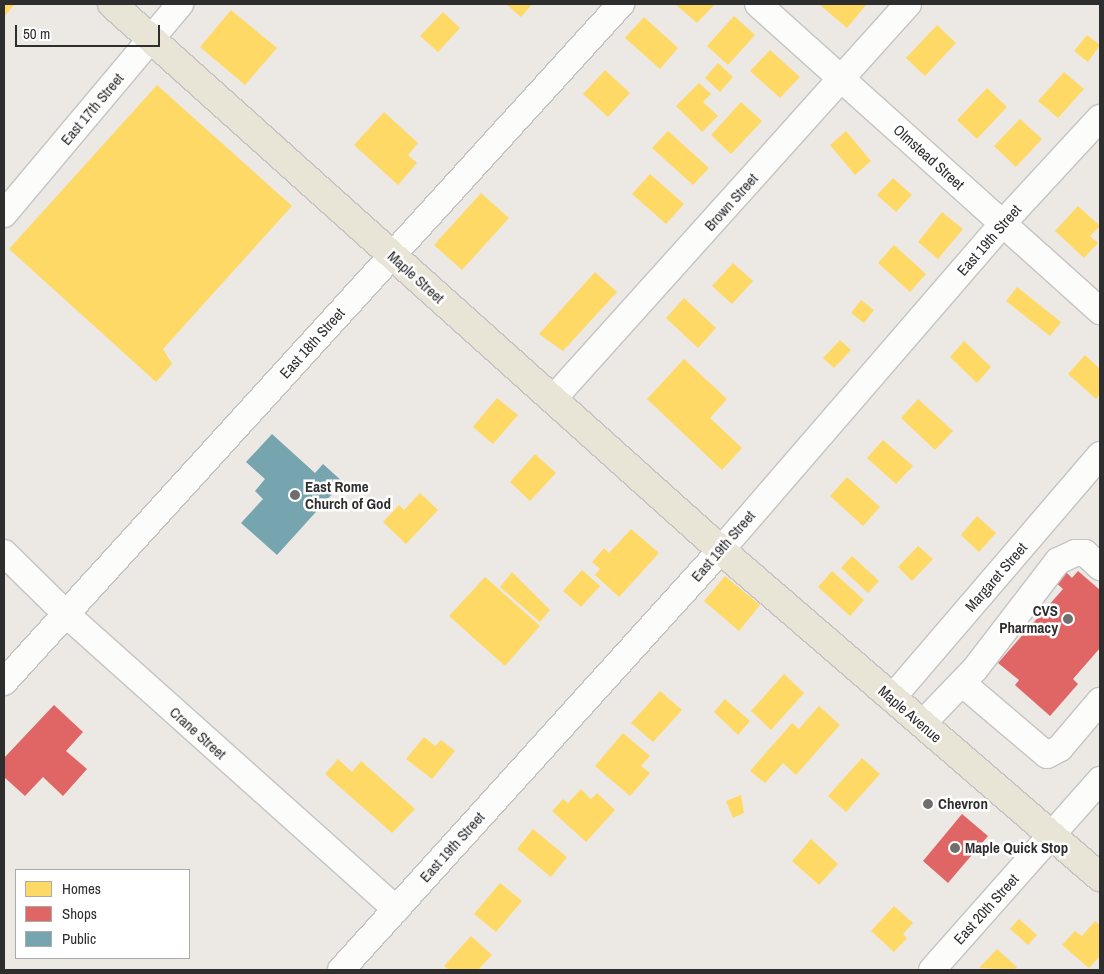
<!DOCTYPE html>
<html>
<head>
<meta charset="utf-8">
<style>
  body { margin:0 }
  #map { position:relative; width:1104px; height:974px; overflow:hidden; background:#ece8e4; font-family:"Archivo Narrow",sans-serif }
  div>[style] { position:absolute }
  [style*='--x'] { left:calc(var(--x)*1px); top:calc(var(--y)*1px); width:calc(var(--w)*1px); rotate:calc(var(--a)*1deg) }
  .homes>* { inset:0; background:#ffd966 }
  .shops>* { inset:0; background:#e06666 }
  .public>* { inset:0; background:#76a5af }
  .roads { filter:drop-shadow(1px 0 #c5c4c5) drop-shadow(-1px 0 #c5c4c5) drop-shadow(0 1px #c5c4c5) drop-shadow(0 -1px #c5c4c5) }
  .minor>* { height:26px; margin:-13px; padding:0 13px; transform-origin:13px; border-radius:13px; background:#fcfcfb }
  .major>* { height:28px; margin:-14px; padding:0 14px; transform-origin:14px; border-radius:14px; background:#e8e4d6 }
  .dots>* { width:14px; height:14px; translate:-50% -50%; box-sizing:border-box; border:2px solid #fff; border-radius:50% }
  span { translate:-50% -50%; white-space:nowrap; text-align:center; line-height:1.15; -webkit-text-stroke:5px #fff; paint-order:stroke }
  .street-label { font-size:15px; color:#2e2e2e }
  .poi-label { font-size:15px; color:#2e2e2e; font-weight:700 }
  .left { translate:0 -50%; text-align:left }
  .right { translate:-100% -50%; text-align:right }
  .frame { position:absolute; inset:0; border:5px solid #2e2e2e; pointer-events:none }
  .legend { position:absolute; left:15px; top:869px; width:175px; height:90px; box-sizing:border-box; background:#fff; border:1px solid #ababab; margin:0; padding:6px 9px; list-style:none; font-size:15px; color:#2e2e2e }
  .legend li { display:flex; align-items:center; gap:10px; height:25px }
  .legend b { width:25px; border:1px solid #ababab }
  .scale { position:absolute; left:15px; top:25px; width:145px; height:22px; box-sizing:border-box; border:2px solid #2e2e2e; border-top:0; padding-left:6px; font-size:15px; line-height:18px; white-space:nowrap; color:#2e2e2e; -webkit-text-stroke:4px #fff; paint-order:stroke }
</style>
</head>
<body>
<div id="map">
  <div class="homes">
    <div style="clip-path:polygon(4px 4px,15px 4px,4px 17px)"></div>
    <div style="clip-path:polygon(506px 4px,532px 4px,521px 17px)"></div>
    <div style="clip-path:polygon(675px 4px,715px 4px,697px 23px)"></div>
    <div style="clip-path:polygon(819px 4px,865px 4px,866px 5px,847px 28px)"></div>
    <div style="clip-path:polygon(231px 10px,277px 48px,245px 85px,200px 47px)"></div>
    <div style="clip-path:polygon(443px 12px,460px 28px,438px 52px,420px 36px)"></div>
    <div style="clip-path:polygon(734px 16px,755px 35px,728px 65px,707px 46px)"></div>
    <div style="clip-path:polygon(644px 17px,678px 48px,660px 69px,625px 38px)"></div>
    <div style="clip-path:polygon(937px 25px,956px 43px,925px 76px,906px 58px)"></div>
    <div style="clip-path:polygon(1087px 35px,1100px 45px,1088px 62px,1074px 51px)"></div>
    <div style="clip-path:polygon(770px 50px,800px 77px,780px 98px,750px 71px)"></div>
    <div style="clip-path:polygon(718px 63px,733px 77px,720px 92px,705px 78px)"></div>
    <div style="clip-path:polygon(605px 70px,630px 93px,608px 117px,583px 94px)"></div>
    <div style="clip-path:polygon(1064px 72px,1084px 89px,1058px 118px,1038px 101px)"></div>
    <div style="clip-path:polygon(699px 83px,711px 94px,703px 102px,718px 116px,702px 132px,676px 106px)"></div>
    <div style="clip-path:polygon(157px 85px,292px 206px,163px 349px,172px 364px,156px 382px,9px 249px)"></div>
    <div style="clip-path:polygon(987px 88px,1007px 107px,977px 139px,957px 120px)"></div>
    <div style="clip-path:polygon(741px 102px,762px 121px,731px 154px,711px 135px)"></div>
    <div style="clip-path:polygon(384px 112px,418px 143px,408px 155px,417px 163px,398px 185px,354px 145px)"></div>
    <div style="clip-path:polygon(1020px 119px,1042px 139px,1016px 167px,994px 146px)"></div>
    <div style="clip-path:polygon(668px 131px,709px 168px,693px 185px,652px 148px)"></div>
    <div style="clip-path:polygon(846px 131px,871px 161px,855px 175px,830px 145px)"></div>
    <div style="clip-path:polygon(650px 174px,684px 204px,666px 224px,632px 194px)"></div>
    <div style="clip-path:polygon(893px 178px,912px 195px,896px 212px,877px 195px)"></div>
    <div style="clip-path:polygon(481px 193px,509px 218px,462px 270px,434px 245px)"></div>
    <div style="clip-path:polygon(1078px 206px,1100px 226px,1090px 236px,1098px 243px,1084px 258px,1055px 231px)"></div>
    <div style="clip-path:polygon(942px 212px,963px 229px,938px 259px,918px 242px)"></div>
    <div style="clip-path:polygon(894px 245px,926px 274px,910px 292px,878px 263px)"></div>
    <div style="clip-path:polygon(733px 263px,753px 281px,732px 304px,712px 286px)"></div>
    <div style="clip-path:polygon(595px 272px,617px 292px,563px 351px,539px 334px)"></div>
    <div style="clip-path:polygon(1017px 287px,1061px 322px,1050px 336px,1006px 301px)"></div>
    <div style="clip-path:polygon(684px 298px,716px 328px,698px 348px,666px 318px)"></div>
    <div style="clip-path:polygon(861px 300px,874px 310px,864px 323px,851px 313px)"></div>
    <div style="clip-path:polygon(840px 340px,851px 350px,834px 368px,823px 358px)"></div>
    <div style="clip-path:polygon(964px 341px,991px 367px,977px 383px,950px 357px)"></div>
    <div style="clip-path:polygon(1085px 355px,1100px 369px,1100px 394px,1096px 399px,1068px 374px)"></div>
    <div style="clip-path:polygon(684px 359px,727px 399px,710px 418px,742px 448px,722px 470px,647px 399px)"></div>
    <div style="clip-path:polygon(497px 398px,518px 415px,493px 444px,473px 427px)"></div>
    <div style="clip-path:polygon(918px 399px,953px 431px,935px 450px,901px 418px)"></div>
    <div style="clip-path:polygon(883px 440px,913px 466px,896px 484px,867px 458px)"></div>
    <div style="clip-path:polygon(535px 454px,556px 473px,530px 501px,510px 482px)"></div>
    <div style="clip-path:polygon(847px 477px,880px 507px,863px 526px,830px 496px)"></div>
    <div style="clip-path:polygon(420px 493px,438px 510px,406px 544px,383px 522px,399px 505px,404px 510px)"></div>
    <div style="clip-path:polygon(977px 516px,996px 533px,979px 552px,961px 535px)"></div>
    <div style="clip-path:polygon(631px 529px,659px 553px,619px 597px,595px 575px,600px 569px,592px 562px,604px 548px,609px 553px)"></div>
    <div style="clip-path:polygon(918px 546px,933px 559px,912px 581px,898px 567px)"></div>
    <div style="clip-path:polygon(852px 556px,879px 581px,868px 593px,841px 568px)"></div>
    <div style="clip-path:polygon(582px 570px,600px 586px,581px 607px,563px 591px)"></div>
    <div style="clip-path:polygon(832px 571px,864px 600px,850px 616px,818px 587px)"></div>
    <div style="clip-path:polygon(512px 572px,550px 610px,540px 622px,500px 587px)"></div>
    <div style="clip-path:polygon(725px 576px,760px 605px,739px 631px,704px 601px)"></div>
    <div style="clip-path:polygon(485px 577px,540px 626px,505px 666px,449px 616px)"></div>
    <div style="clip-path:polygon(784px 674px,804px 693px,771px 730px,751px 711px)"></div>
    <div style="clip-path:polygon(660px 691px,682px 710px,653px 742px,631px 723px)"></div>
    <div style="clip-path:polygon(725px 699px,750px 721px,738px 735px,714px 712px)"></div>
    <div style="clip-path:polygon(819px 706px,840px 725px,796px 775px,783px 763px,765px 783px,750px 771px,792px 723px,799px 729px)"></div>
    <div style="clip-path:polygon(623px 733px,650px 756px,641px 766px,650px 773px,630px 796px,595px 766px)"></div>
    <div style="clip-path:polygon(424px 737px,435px 746px,441px 740px,455px 751px,432px 779px,406px 759px)"></div>
    <div style="clip-path:polygon(862px 758px,880px 774px,846px 812px,828px 796px)"></div>
    <div style="clip-path:polygon(338px 759px,352px 772px,361px 761px,415px 809px,392px 833px,325px 774px)"></div>
    <div style="clip-path:polygon(581px 789px,591px 799px,597px 793px,615px 810px,586px 842px,552px 811px,563px 799px,568px 803px)"></div>
    <div style="clip-path:polygon(741px 795px,744px 813px,733px 818px,726px 801px)"></div>
    <div style="clip-path:polygon(533px 829px,567px 857px,551px 877px,517px 849px)"></div>
    <div style="clip-path:polygon(811px 839px,838px 864px,819px 885px,792px 861px)"></div>
    <div style="clip-path:polygon(500px 883px,522px 901px,496px 932px,474px 914px)"></div>
    <div style="clip-path:polygon(894px 906px,913px 923px,903px 934px,907px 938px,894px 952px,871px 931px)"></div>
    <div style="clip-path:polygon(1019px 919px,1037px 935px,1028px 945px,1010px 929px)"></div>
    <div style="clip-path:polygon(1095px 921px,1100px 925px,1100px 956px,1089px 968px,1062px 945px,1075px 931px,1082px 936px)"></div>
    <div style="clip-path:polygon(471px 936px,492px 955px,478px 970px,449px 970px,444px 966px)"></div>
    <div style="clip-path:polygon(997px 949px,1017px 967px,1014px 970px,979px 968px)"></div>
  </div>
  <div class="shops">
    <div style="clip-path:polygon(1063px 569px,1072px 578px,1078px 571px,1100px 590px,1100px 648px,1073px 679px,1078px 684px,1050px 716px,1015px 685px,1019px 680px,998px 663px,1063px 589px,1053px 580px)"></div>
    <div style="clip-path:polygon(54px 705px,83px 732px,66px 751px,87px 769px,63px 796px,43px 777px,25px 796px,4px 777px,4px 758px)"></div>
    <div style="clip-path:polygon(962px 814px,988px 836px,948px 883px,923px 861px)"></div>
  </div>
  <div class="public">
    <div style="clip-path:polygon(272px 434px,315px 473px,323px 464px,343px 482px,277px 555px,241px 523px,263px 499px,255px 491px,265px 479px,246px 462px)"></div>
  </div>
  <div class="roads">
    <div class="minor">
      <div style="--x:758;--y:4;--w:460;--a:41.9"></div>
      <div style="--x:4;--y:214;--w:274;--a:-50"></div>
      <div style="--x:553;--y:399;--w:531;--a:-48.05"></div>
      <div style="--x:4;--y:553;--w:87;--a:44.5"></div>
      <div style="--x:66;--y:614;--w:443;--a:41.8"></div>
      <div style="--x:4;--y:682;--w:917;--a:-47.7"></div>
      <div style="--x:962;--y:683;--w:111;--a:40.3"></div>
      <div style="--x:1047;--y:755;--w:15;--a:-28"></div>
      <div style="--x:1060;--y:748;--w:62;--a:-49.6"></div>
      <div style="--x:892;--y:698;--w:320;--a:-49.4"></div>
      <div style="--x:922;--y:724;--w:76;--a:-46.1"></div>
      <div style="--x:975;--y:669;--w:136;--a:-52.5"></div>
      <div style="--x:1058;--y:561;--w:19;--a:-25"></div>
      <div style="--x:1075;--y:553;--w:10;--a:0"></div>
      <div style="--x:1085;--y:553;--w:21;--a:43"></div>
      <div style="--x:341;--y:970;--w:566;--a:-47.86"></div>
      <div style="--x:721;--y:550;--w:432;--a:-49.2"></div>
      <div style="--x:1003;--y:223;--w:143;--a:-47.3"></div>
      <div style="--x:932;--y:970;--w:254;--a:-48.5"></div>
    </div>
    <div class="major">
      <div style="--x:112;--y:4;--w:818;--a:41.88"></div>
      <div style="--x:721;--y:550;--w:501;--a:40.79"></div>
    </div>
  </div>
  <div class="dots">
    <div style="left:295px;top:495px;background:#706f6e"></div>
    <div style="left:1068px;top:619px;background:#706f6e"></div>
    <div style="left:928px;top:804px;background:#706f6e"></div>
    <div style="left:955px;top:848px;background:#706f6e"></div>
  </div>
  <div class="street-label">
    <span style="left:92px;top:109px;rotate:-50deg">East 17th Street</span>
    <span style="left:929px;top:157px;rotate:42deg">Olmstead Street</span>
    <span style="left:731px;top:202px;rotate:-48deg">Brown Street</span>
    <span style="left:989px;top:240px;rotate:-49deg">East 19th Street</span>
    <span style="left:416px;top:277px;rotate:42deg">Maple Street</span>
    <span style="left:312px;top:343px;rotate:-48deg">East 18th Street</span>
    <span style="left:723px;top:546px;rotate:-49deg">East 19th Street</span>
    <span style="left:996px;top:577px;rotate:-49deg">Margaret Street</span>
    <span style="left:910px;top:714px;rotate:41deg">Maple Avenue</span>
    <span style="left:198px;top:733px;rotate:42deg">Crane Street</span>
    <span style="left:452px;top:847px;rotate:-48deg">East 19th Street</span>
    <span style="left:986px;top:909px;rotate:-48deg">East 20th Street</span>
  </div>
  <div class="poi-label">
    <span class="left" style="left:305px;top:495px">East Rome<br>Church of God</span>
    <span class="right" style="left:1058px;top:619px">CVS<br>Pharmacy</span>
    <span class="left" style="left:938px;top:804px">Chevron</span>
    <span class="left" style="left:965px;top:848px">Maple Quick Stop</span>
  </div>
  <div class="frame"></div>
  <ul class="legend">
  <li><b style="height:14px;background:#ffd966"></b>Homes</li>
  <li><b style="height:14px;background:#e06666"></b>Shops</li>
  <li><b style="height:14px;background:#76a5af"></b>Public</li>
  </ul>
  <div class="scale">50 m</div>
</div>
</body>
</html>
